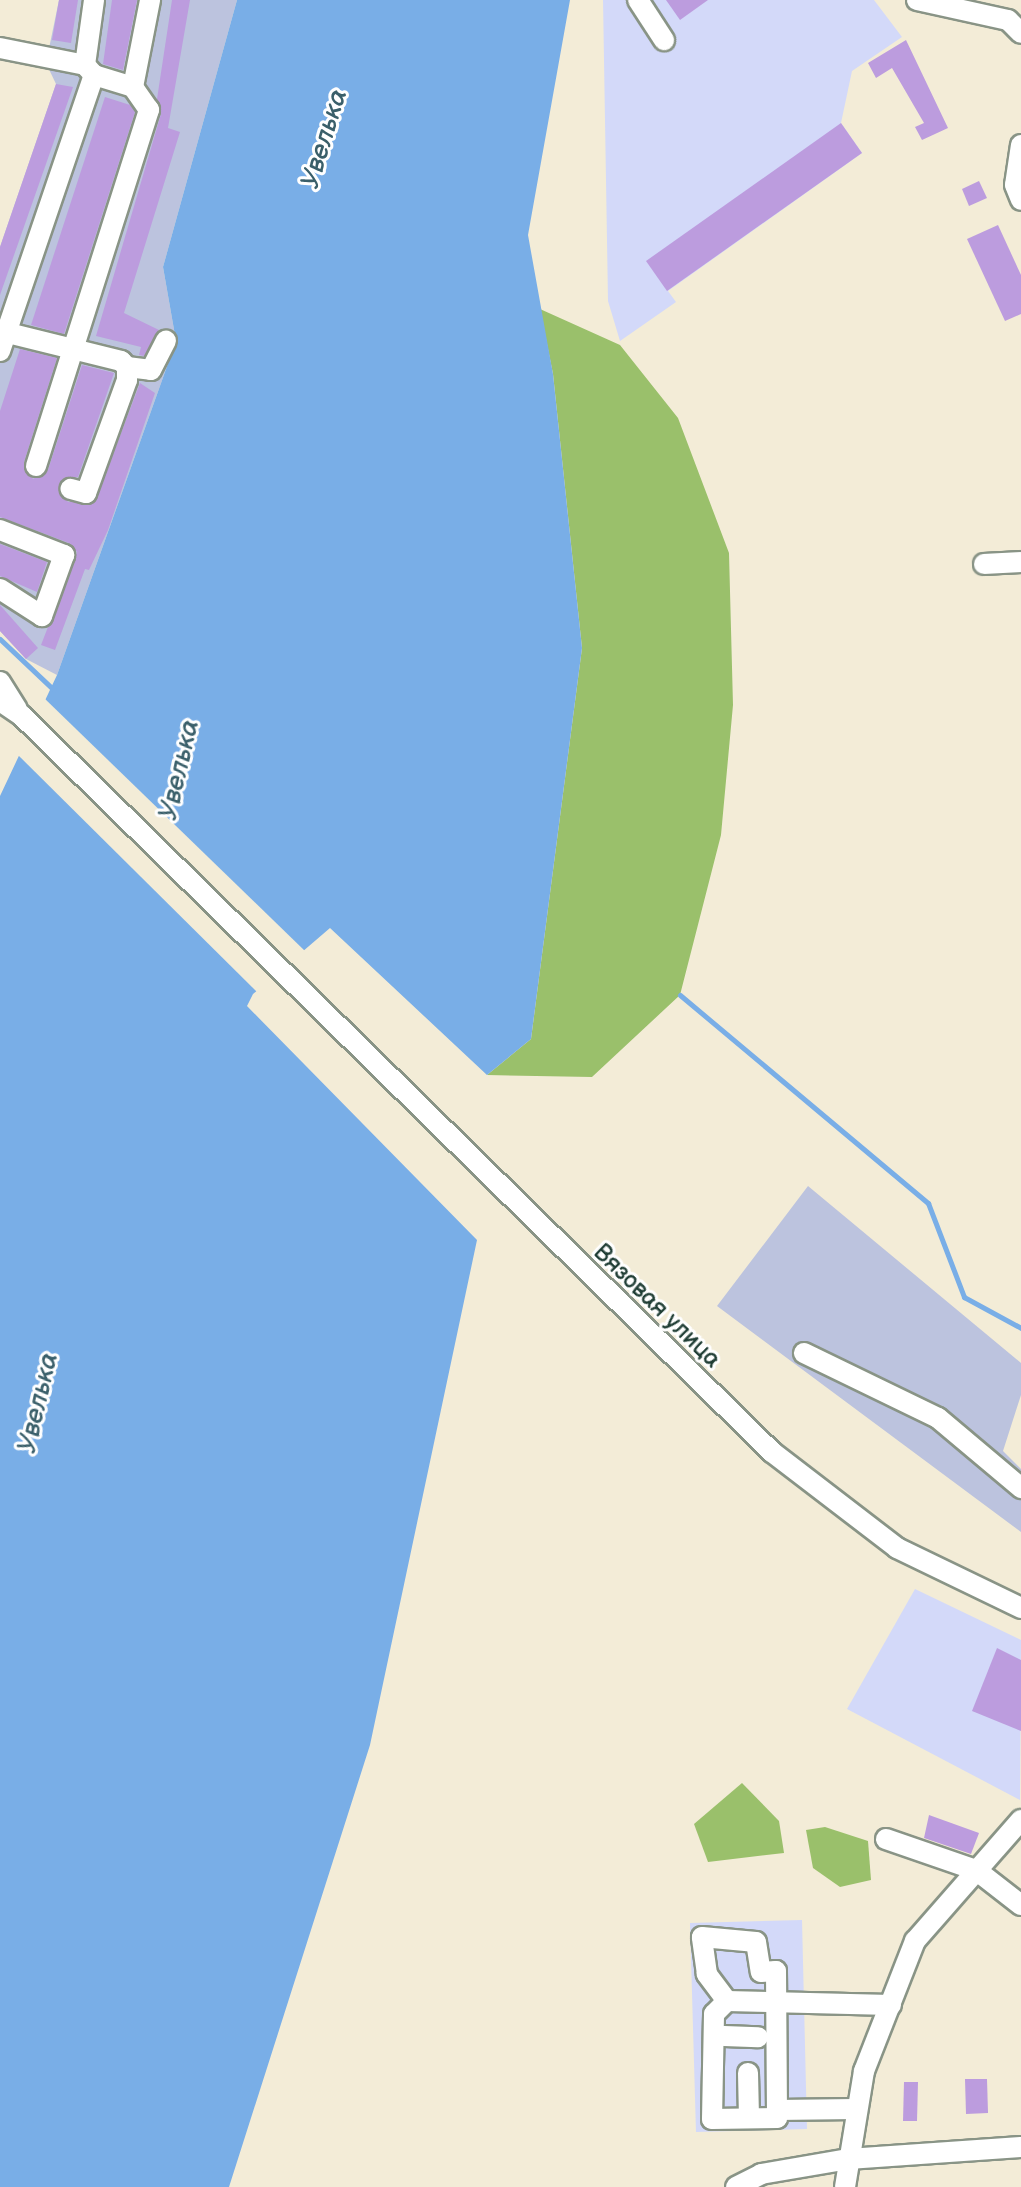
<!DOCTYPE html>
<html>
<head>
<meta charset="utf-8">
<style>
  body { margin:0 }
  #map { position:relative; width:1021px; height:2187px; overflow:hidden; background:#f3ecd7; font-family:"Balsamiq Sans",sans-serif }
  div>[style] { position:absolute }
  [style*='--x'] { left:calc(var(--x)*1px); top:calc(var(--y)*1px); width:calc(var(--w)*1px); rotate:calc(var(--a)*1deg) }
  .built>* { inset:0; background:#d3d9f9 }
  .industrial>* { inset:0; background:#bcc3de }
  .green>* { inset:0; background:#9ac06b }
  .water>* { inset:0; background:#79aee7 }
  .pier>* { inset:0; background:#f3ecd7 }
  .stream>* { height:5px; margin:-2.5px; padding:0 2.5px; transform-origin:2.5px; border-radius:2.5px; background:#79aee7 }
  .building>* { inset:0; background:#bc9cde }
  .roads { filter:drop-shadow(2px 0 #899486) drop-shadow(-2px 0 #899486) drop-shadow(0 2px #899486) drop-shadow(0 -2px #899486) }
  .minor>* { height:20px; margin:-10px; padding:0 10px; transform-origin:10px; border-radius:10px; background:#fff }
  span { translate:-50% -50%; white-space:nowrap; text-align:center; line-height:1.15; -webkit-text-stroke:6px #fff; paint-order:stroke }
  .street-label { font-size:24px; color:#1f3d34 }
  .water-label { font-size:26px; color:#3a5f6a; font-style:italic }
</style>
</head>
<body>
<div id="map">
  <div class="built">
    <div style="clip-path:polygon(603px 0,874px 0,902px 37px,852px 71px,841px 123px,862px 153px,668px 291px,676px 302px,620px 341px,608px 301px)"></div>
    <div style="clip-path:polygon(915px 1589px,1021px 1640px,1020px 1800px,847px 1709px)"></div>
    <div style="clip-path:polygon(802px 1920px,807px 2129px,696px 2132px,690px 1923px)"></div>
  </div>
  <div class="industrial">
    <div style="clip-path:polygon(59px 0,237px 0,163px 267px,176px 341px,57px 675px,26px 659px,0 631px,0 247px,56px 84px,46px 63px)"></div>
    <div style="clip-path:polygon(808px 1186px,1021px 1363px,1021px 1395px,1003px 1451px,1021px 1469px,1021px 1532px,717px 1306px)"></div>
  </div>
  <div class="green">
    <div style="clip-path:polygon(540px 309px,620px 345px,678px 418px,729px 553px,733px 705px,721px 835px,680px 995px,592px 1077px,487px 1075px,531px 1039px,582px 648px,553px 374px)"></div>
    <div style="clip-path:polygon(742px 1783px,779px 1821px,784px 1853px,708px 1862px,694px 1824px)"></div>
    <div style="clip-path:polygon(825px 1827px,868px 1841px,871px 1880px,840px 1887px,813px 1868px,806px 1830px)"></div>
  </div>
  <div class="water">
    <div style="clip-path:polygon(237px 0,570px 0,528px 235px,553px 374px,582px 648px,531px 1039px,487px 1075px,330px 928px,253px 994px,247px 1006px,477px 1240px,370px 1745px,229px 2187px,0 2187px,0 796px,57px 675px,176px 341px,163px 267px)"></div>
  </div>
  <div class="pier">
    <div style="clip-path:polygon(43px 697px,306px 952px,259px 994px,16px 753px)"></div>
  </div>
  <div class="stream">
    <div style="--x:0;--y:639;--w:74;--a:43.4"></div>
    <div style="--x:680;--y:995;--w:324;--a:40"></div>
    <div style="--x:928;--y:1203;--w:101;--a:69"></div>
    <div style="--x:964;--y:1297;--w:65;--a:28.5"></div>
  </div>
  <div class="building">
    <div style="clip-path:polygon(59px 0,78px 0,71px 43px,52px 40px)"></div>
    <div style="clip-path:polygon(112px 0,137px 0,123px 70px,103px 64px)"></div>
    <div style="clip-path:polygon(172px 0,190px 0,168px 128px,180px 132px,124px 313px,159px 330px,144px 356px,139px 355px,141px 347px,96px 336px,161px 114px,157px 99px)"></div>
    <div style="clip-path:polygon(666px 0,708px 0,680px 20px)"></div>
    <div style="clip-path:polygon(906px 40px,948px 128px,922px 140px,915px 127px,924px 123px,892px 68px,876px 78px,868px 63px)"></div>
    <div style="clip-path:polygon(56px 84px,73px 87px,0 295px,0 247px)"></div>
    <div style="clip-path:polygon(105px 97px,130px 105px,135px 112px,64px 334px,31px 325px)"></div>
    <div style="clip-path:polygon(841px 123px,862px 153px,667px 291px,646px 261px)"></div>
    <div style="clip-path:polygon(979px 181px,987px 198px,969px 206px,962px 189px)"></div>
    <div style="clip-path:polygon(998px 225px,1021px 275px,1021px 314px,1005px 321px,967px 239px)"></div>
    <div style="clip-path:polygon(20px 349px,57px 358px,24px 462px,33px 479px,48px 470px,82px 365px,114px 373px,78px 477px,67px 477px,59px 485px,68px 502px,95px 502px,140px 383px,155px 393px,108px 530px,89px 570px,85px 569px,55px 650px,41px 645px,77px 552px,69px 543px,0 517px,0 411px)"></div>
    <div style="clip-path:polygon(0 544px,47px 562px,37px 592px,0 576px)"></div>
    <div style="clip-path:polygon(0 605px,38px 648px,26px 659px,0 631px)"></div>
    <div style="clip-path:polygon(997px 1648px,1021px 1660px,1021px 1731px,972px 1711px)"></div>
    <div style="clip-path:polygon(929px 1815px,979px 1833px,971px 1854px,924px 1838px)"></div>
    <div style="clip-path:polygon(965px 2079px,987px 2079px,988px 2113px,966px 2114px)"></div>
    <div style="clip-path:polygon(904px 2082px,918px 2082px,917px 2121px,903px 2121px)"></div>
  </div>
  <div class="roads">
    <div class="minor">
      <div style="--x:638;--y:0;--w:48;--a:57"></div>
      <div style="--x:917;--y:0;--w:93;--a:12.4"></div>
      <div style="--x:1008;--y:20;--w:18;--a:45"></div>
      <div style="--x:0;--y:48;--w:87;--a:11.3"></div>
      <div style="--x:85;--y:65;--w:13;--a:48"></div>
      <div style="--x:94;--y:75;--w:41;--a:17.1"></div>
      <div style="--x:85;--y:65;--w:66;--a:-82.1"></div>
      <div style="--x:1021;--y:145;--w:40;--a:98.5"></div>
      <div style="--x:1015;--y:185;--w:16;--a:68"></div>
      <div style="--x:0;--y:331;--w:125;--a:13.9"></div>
      <div style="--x:121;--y:361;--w:8;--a:45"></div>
      <div style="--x:127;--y:367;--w:13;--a:90"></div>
      <div style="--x:127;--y:380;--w:120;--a:109.9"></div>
      <div style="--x:86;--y:493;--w:16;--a:-165"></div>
      <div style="--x:0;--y:351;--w:292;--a:-71.2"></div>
      <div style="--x:127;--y:367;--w:24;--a:7"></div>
      <div style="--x:151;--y:370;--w:33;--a:-63"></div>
      <div style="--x:36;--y:466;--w:374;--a:-72.4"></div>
      <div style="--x:149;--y:110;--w:28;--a:-125"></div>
      <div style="--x:133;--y:87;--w:89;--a:-78.9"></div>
      <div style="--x:0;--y:530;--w:69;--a:21.3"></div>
      <div style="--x:64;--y:555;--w:65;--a:109.8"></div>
      <div style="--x:42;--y:616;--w:50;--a:-147.3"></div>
      <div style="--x:984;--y:564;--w:37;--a:-3"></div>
      <div style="--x:0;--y:682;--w:32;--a:58"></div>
      <div style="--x:0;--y:701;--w:27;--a:34"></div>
      <div style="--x:22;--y:716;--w:1051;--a:44.46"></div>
      <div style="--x:772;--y:1452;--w:158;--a:37.5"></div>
      <div style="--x:897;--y:1548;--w:138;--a:25.8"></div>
      <div style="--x:804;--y:1353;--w:149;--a:25.9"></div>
      <div style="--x:938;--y:1418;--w:109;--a:40.1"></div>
      <div style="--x:886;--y:1839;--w:95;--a:19"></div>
      <div style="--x:976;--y:1870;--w:57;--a:37.9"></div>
      <div style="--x:702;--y:1937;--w:54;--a:5.3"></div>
      <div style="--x:756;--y:1942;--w:30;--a:81"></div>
      <div style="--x:761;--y:1972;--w:15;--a:-4"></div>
      <div style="--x:776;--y:1971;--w:147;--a:89.6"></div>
      <div style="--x:777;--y:2118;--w:65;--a:179.1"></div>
      <div style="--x:712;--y:2119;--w:105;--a:-88.9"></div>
      <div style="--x:714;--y:2014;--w:18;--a:-45"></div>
      <div style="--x:727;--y:2001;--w:34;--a:-127"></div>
      <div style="--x:707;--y:1974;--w:37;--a:-98"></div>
      <div style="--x:727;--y:2001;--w:164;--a:1.4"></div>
      <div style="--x:724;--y:2036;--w:34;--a:2"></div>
      <div style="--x:748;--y:2073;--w:45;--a:88.7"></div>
      <div style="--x:777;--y:2110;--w:79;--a:-0.7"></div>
      <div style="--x:736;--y:2187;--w:28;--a:-27"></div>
      <div style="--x:761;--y:2174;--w:88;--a:-9.8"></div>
      <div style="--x:848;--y:2159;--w:173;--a:-4"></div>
      <div style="--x:845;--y:2187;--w:118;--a:-80.7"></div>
      <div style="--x:864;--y:2071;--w:140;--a:-68.6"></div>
      <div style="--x:915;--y:1941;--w:161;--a:-48.8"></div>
    </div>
  </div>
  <div class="street-label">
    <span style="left:657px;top:1306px;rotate:44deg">Вязовая улица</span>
  </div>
  <div class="water-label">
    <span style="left:325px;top:139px;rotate:-73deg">Увелька</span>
    <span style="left:180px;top:770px;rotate:-77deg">Увелька</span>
    <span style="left:39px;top:1403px;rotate:-77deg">Увелька</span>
  </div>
</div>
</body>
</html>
